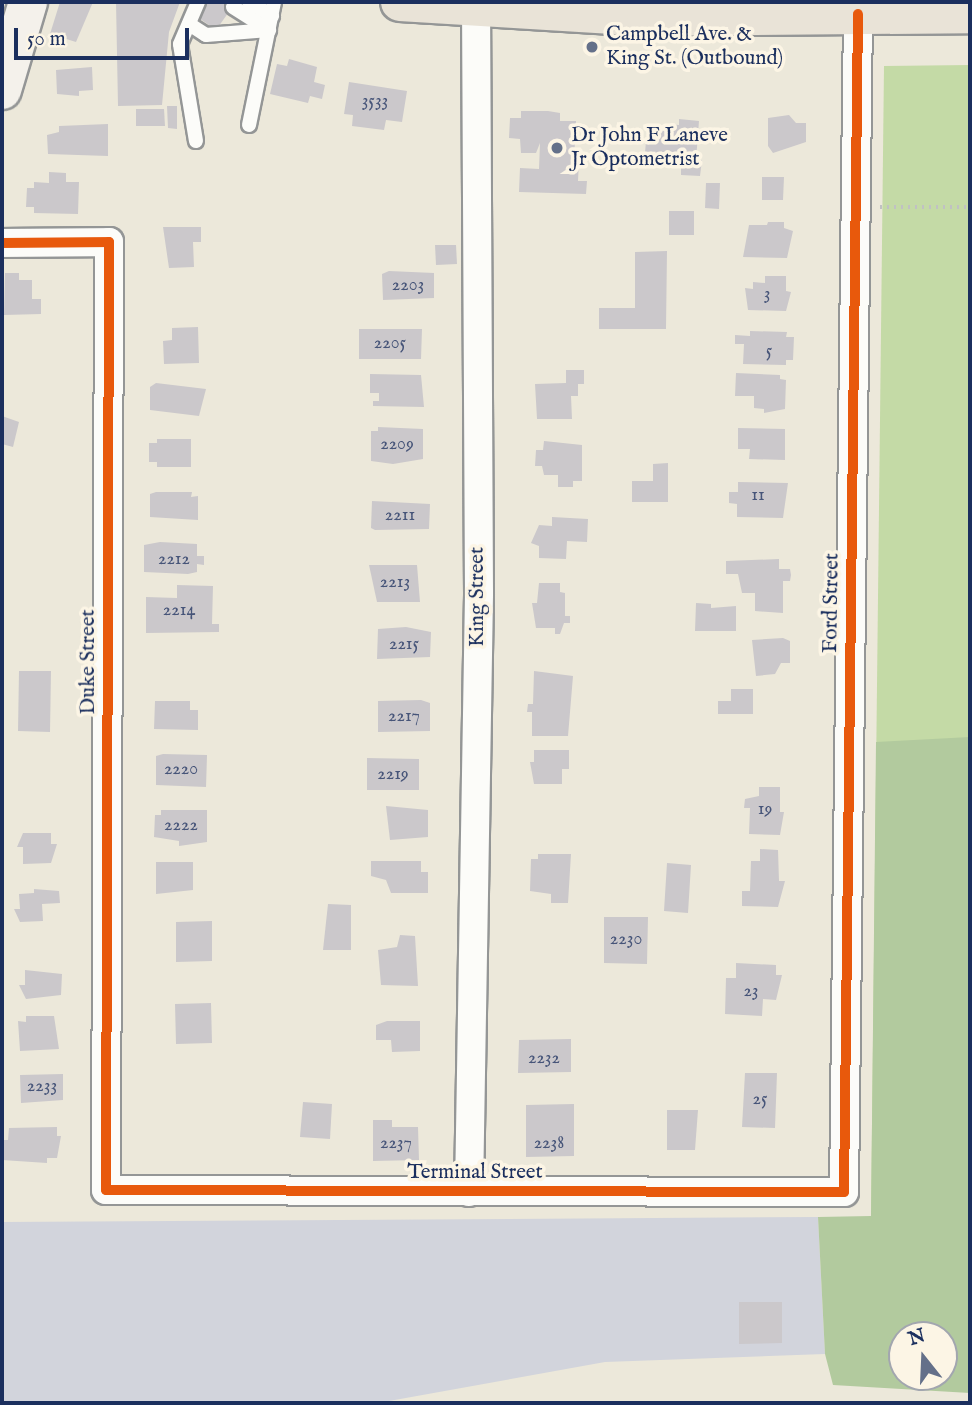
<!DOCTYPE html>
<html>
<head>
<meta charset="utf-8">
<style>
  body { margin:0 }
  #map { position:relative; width:972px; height:1405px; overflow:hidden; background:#ece8da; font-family:"IM FELL English",serif }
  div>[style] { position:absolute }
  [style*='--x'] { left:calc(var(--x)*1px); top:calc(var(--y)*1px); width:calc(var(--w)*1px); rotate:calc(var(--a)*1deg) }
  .industrial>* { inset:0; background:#d2d4dc }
  .green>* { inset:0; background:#c4daa6 }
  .forest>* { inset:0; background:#b2ca9e }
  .building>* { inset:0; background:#cbc8cb }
  .path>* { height:4.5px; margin-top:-2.25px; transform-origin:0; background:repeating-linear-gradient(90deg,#c0c1c3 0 2px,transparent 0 7px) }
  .roads { filter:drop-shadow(2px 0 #949696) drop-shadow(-2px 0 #949696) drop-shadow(0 2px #949696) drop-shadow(0 -2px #949696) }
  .lane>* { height:14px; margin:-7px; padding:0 7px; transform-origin:7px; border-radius:7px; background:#fcfcf9 }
  .street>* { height:28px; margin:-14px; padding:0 14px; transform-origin:14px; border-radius:14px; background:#fcfcf9 }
  .secondary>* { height:38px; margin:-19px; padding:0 19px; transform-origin:19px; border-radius:19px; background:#f4f1eb }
  .primary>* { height:38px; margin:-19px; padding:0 19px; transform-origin:19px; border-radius:19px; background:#e9e3d7 }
  .cycleway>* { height:10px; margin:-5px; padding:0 5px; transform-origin:5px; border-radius:5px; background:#e8590c }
  .dots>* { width:19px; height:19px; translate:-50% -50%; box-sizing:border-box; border:4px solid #fcf5e5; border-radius:50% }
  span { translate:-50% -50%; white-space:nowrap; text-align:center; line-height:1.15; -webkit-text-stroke:7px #fcf5e5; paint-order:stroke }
  .number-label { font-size:18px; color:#475579 }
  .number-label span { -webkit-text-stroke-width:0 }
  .poi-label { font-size:21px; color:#1b2f5e }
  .left { translate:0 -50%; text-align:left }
  .street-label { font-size:21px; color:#1b2f5e }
  .frame { position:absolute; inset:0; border:4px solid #1b2f5e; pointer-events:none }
  .north { position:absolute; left:888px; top:1321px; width:70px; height:70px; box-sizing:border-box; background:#fcf5e5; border:2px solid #a2a6af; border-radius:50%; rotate:342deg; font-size:19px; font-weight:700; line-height:28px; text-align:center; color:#1b2f5e }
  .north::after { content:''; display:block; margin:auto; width:24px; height:32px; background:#647089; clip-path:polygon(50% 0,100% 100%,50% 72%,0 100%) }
  .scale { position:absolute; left:14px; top:28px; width:175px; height:32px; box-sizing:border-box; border:4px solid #1b2f5e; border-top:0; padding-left:9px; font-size:21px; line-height:24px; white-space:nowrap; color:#1b2f5e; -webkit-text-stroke:5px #fcf5e5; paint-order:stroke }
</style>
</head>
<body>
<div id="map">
  <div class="industrial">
    <div style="clip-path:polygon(818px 1217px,825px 1354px,605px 1362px,378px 1403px,2px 1403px,2px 1222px)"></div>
  </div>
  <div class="green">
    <div style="clip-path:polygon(970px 65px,970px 1217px,871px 1216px,884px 66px)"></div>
  </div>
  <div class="forest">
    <div style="clip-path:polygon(evenodd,970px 737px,970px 1393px,833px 1385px,825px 1354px,818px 1217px,871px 1216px,876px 742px,970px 737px,902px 1335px,944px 1335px,944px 1377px,902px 1377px,902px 1335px)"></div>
  </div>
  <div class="building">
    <div style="clip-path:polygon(60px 2px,93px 2px,76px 42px,50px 34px)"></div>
    <div style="clip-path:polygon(116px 2px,180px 2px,169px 32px,162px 105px,118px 106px)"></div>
    <div style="clip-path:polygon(206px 2px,236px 2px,216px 30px,196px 16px)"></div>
    <div style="clip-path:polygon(289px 59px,317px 67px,314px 82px,325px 85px,322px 99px,310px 96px,308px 103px,270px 94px,277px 64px,287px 66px)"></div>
    <div style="clip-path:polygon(92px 67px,93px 90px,79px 91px,79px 96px,57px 94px,56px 70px)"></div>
    <div style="clip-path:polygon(349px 82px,407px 91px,402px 122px,386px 120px,384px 130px,352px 126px,353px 115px,344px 114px)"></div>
    <div style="clip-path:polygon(167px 106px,177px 106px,177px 129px,168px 128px)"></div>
    <div style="clip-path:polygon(136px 109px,164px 109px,165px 126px,136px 126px)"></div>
    <div style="clip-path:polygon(521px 111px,548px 111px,560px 113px,560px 121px,576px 121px,574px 161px,579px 161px,578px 181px,587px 181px,586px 194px,519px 192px,520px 168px,539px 169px,540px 143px,536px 153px,521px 153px,520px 139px,509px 138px,510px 118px,521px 118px)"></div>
    <div style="clip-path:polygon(789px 115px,796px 123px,806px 123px,806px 142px,773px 153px,768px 146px,768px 118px)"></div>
    <div style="clip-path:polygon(679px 119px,699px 121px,696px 160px,702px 160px,700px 176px,681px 175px,681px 167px,644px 164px,647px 130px,665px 131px,666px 124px,679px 125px)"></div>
    <div style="clip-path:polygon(108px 124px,108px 156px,48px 154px,47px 135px,59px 132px,59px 126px)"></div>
    <div style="clip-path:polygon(49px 172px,66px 173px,66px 182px,79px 182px,78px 214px,34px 213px,34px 207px,26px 207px,27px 188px,34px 188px,34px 182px,49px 183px)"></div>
    <div style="clip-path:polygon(762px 177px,784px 177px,783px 200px,762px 200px)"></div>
    <div style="clip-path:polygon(706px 183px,720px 183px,719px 209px,705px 208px)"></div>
    <div style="clip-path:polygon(669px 211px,694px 211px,694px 235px,669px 235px)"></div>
    <div style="clip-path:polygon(768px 222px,784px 222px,784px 228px,793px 231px,787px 258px,743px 257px,749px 225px,767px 225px)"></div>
    <div style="clip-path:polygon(163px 227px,201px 227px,201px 242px,193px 242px,194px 267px,169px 268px)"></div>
    <div style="clip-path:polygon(435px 245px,456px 245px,457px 264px,436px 265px)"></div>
    <div style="clip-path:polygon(667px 251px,666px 329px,599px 329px,599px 308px,635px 308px,635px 252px)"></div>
    <div style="clip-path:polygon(389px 271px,434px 273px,434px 298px,383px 300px,382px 274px)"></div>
    <div style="clip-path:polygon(5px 273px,19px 273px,19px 280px,32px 280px,32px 299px,41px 299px,41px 314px,4px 315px)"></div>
    <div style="clip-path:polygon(765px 276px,786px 276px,786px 291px,791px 292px,786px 311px,748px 310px,745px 288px,753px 289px,753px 282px,765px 283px)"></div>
    <div style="clip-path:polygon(198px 327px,199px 363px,164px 364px,163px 341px,172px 340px,172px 328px)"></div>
    <div style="clip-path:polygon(359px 329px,422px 329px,421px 359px,359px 359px)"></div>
    <div style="clip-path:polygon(750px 331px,787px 332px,786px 337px,794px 337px,793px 360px,786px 360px,786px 365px,743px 364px,744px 344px,735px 344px,735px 335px,750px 336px)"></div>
    <div style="clip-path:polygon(566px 370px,584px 370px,584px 384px,578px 384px,578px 396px,571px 396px,572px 419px,537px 419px,535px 384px,566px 383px)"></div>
    <div style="clip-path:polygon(736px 373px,780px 375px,780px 379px,786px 380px,785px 409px,764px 413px,764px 409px,754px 408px,754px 396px,735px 396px)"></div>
    <div style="clip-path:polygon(370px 374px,421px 375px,424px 407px,373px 406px,373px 401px,379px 401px,379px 393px,370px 393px)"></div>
    <div style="clip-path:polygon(156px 383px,206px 389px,199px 416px,150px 410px,150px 387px)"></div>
    <div style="clip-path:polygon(2px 416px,19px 422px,13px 447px,2px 444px)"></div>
    <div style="clip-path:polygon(378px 427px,423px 429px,423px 459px,393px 464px,371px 461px,371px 431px,378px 431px)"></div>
    <div style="clip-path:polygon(738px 428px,785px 429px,785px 460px,749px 459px,750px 449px,738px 449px)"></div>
    <div style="clip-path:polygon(157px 439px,191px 439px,191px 467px,157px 467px,157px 462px,149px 462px,149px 443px,157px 443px)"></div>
    <div style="clip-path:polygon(544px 441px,582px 445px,582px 481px,573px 481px,573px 487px,558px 487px,558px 475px,544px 475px,542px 466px,535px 466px,536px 450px,543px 450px)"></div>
    <div style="clip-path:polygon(668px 463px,668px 502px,632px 502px,632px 481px,653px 481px,653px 464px)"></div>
    <div style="clip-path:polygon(738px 482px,788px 483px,783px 518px,737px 517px,737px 504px,729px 503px,729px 492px,738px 492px)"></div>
    <div style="clip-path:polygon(156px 492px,192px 492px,191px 497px,198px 496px,198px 520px,150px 517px,150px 494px)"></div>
    <div style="clip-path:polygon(372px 501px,430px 504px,429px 529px,375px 530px,371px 528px)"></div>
    <div style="clip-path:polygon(552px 517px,588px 519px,587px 542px,567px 541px,566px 559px,539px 558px,539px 546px,531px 543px,539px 525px,552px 526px)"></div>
    <div style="clip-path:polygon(160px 542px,197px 544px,197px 556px,204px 556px,204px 565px,197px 564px,197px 572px,188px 574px,144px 572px,144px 545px)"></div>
    <div style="clip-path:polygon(779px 559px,779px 569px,790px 569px,791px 575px,790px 581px,783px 581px,783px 613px,755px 611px,755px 593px,742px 593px,738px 574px,726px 574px,726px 561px)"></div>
    <div style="clip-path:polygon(369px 565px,417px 565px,420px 602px,377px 602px)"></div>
    <div style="clip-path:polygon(539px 583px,560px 583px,560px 592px,565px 593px,565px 616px,570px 616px,570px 623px,564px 623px,560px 634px,555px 634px,555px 628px,536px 628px,532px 603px,537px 603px)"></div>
    <div style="clip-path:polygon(177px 585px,213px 586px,212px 624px,219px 624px,219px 632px,146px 633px,146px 597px,177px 598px)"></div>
    <div style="clip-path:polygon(696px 603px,711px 604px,711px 608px,736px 606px,736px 631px,695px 631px)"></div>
    <div style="clip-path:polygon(406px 627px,431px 632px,430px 657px,377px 659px,378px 629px)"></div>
    <div style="clip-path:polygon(783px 638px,790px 641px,790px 663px,781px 663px,775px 674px,756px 676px,752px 640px)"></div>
    <div style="clip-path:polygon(19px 671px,51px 671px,50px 732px,18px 731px)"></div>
    <div style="clip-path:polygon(534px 671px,573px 676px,568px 736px,532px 736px,532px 712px,527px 712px,528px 704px,533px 704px)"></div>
    <div style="clip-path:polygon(731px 689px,753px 689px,753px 714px,718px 714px,718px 701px,731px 701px)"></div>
    <div style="clip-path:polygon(421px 700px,430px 703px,430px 731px,378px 732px,378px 701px)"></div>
    <div style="clip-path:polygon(155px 701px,190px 701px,190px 710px,198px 710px,198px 730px,154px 729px)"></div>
    <div style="clip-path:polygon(534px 750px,569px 750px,569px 769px,562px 769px,562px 784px,534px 784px,530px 762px,534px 762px)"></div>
    <div style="clip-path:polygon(163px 754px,207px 755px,206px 787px,156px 785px,156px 756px)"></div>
    <div style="clip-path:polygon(367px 758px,419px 759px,419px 790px,367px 790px)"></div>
    <div style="clip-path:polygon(759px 787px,780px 787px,780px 812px,784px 812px,780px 835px,749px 834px,750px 808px,744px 808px,745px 799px,759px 796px)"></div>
    <div style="clip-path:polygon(386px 806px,428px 810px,428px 837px,390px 840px)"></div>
    <div style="clip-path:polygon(161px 810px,207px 810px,207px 842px,179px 846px,179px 841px,154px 837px,155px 815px,161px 815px)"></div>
    <div style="clip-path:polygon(23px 833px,51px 833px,51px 844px,57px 844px,51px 863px,23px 864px,23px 847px,17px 847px)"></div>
    <div style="clip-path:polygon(760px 849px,778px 850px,779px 881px,785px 881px,778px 907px,742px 906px,742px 891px,750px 891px,751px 861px,760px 861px)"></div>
    <div style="clip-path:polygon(538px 854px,571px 854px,568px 903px,551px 903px,551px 894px,530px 891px,531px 859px,538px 859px)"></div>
    <div style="clip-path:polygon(371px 861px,421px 861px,421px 872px,428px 872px,428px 893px,391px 893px,386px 880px,371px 876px)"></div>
    <div style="clip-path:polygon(156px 862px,193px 862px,193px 890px,156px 894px)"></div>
    <div style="clip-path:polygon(667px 863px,691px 865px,688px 913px,664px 911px)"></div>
    <div style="clip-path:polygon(34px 889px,59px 891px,60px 903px,42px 904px,43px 921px,20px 922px,14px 909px,20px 909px,19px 894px,34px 893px)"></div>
    <div style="clip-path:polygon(328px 904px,351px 905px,351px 950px,323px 950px)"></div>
    <div style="clip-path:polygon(604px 917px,648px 917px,647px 964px,604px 963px)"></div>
    <div style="clip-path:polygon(212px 921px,212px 961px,176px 962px,176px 922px)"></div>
    <div style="clip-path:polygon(400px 935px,415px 936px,418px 986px,381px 985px,378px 950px,397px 947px)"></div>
    <div style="clip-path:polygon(736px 963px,776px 965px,776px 975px,782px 975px,776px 1000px,763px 999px,762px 1016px,725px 1014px,726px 978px,736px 978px)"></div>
    <div style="clip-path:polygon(25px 970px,62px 974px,61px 995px,26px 999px,19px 985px,25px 985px)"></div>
    <div style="clip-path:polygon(211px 1003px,212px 1043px,176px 1044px,175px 1004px)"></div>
    <div style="clip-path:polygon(26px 1016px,54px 1016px,59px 1049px,20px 1051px,18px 1021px,26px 1022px)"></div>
    <div style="clip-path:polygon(387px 1021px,420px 1021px,420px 1051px,392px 1052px,391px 1040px,376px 1040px,376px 1025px)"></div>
    <div style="clip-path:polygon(571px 1039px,571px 1072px,518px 1073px,519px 1040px)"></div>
    <div style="clip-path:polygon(745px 1073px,777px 1073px,775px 1128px,742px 1127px)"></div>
    <div style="clip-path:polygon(63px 1074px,63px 1100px,21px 1103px,20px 1075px)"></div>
    <div style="clip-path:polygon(303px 1102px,332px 1104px,330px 1139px,300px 1137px)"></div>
    <div style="clip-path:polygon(574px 1104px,574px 1156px,526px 1157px,526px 1105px)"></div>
    <div style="clip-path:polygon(667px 1110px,698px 1110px,695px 1150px,667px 1150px)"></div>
    <div style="clip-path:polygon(373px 1120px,392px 1120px,392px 1127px,418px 1127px,419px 1160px,373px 1161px)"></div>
    <div style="clip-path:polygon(57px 1127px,57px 1136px,61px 1136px,57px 1158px,47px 1158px,47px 1163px,2px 1160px,2px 1140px,8px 1140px,9px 1128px)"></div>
    <div style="clip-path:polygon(739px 1302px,782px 1302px,782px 1343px,739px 1344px)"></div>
  </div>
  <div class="path">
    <div style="--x:880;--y:207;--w:90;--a:0"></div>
  </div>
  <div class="roads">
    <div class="lane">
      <div style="--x:249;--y:2;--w:27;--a:31"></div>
      <div style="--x:233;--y:7;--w:43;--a:32.6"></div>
      <div style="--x:189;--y:24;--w:20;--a:33"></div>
      <div style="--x:206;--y:35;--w:63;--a:-4.5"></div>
      <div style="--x:249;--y:125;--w:126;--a:-78.5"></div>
      <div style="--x:196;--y:141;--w:98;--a:-99.4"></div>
      <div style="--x:180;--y:44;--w:46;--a:-66.8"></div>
    </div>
    <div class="street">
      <div style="--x:2;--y:243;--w:107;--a:-0.5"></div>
      <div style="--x:109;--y:242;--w:948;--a:90.18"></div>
      <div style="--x:106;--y:1190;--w:738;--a:0.16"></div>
      <div style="--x:844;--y:1192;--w:1178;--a:-89.32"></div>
      <div style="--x:469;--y:1192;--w:599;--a:-89.04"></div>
      <div style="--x:479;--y:593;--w:591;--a:-90.29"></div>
    </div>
    <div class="secondary">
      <div style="--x:2;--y:90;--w:92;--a:-73.5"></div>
    </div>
    <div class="primary">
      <div style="--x:400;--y:2;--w:246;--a:3.5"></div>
      <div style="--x:646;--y:17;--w:324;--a:-0.5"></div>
    </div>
  </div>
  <div class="cycleway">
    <div style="--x:2;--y:243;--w:107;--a:-0.5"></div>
    <div style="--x:109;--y:242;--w:948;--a:90.18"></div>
    <div style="--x:106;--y:1190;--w:738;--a:0.16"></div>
    <div style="--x:844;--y:1192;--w:1178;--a:-89.32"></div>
  </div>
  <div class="dots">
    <div style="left:592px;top:47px;background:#647089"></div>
    <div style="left:557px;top:148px;background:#647089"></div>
  </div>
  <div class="number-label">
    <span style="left:375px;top:102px">3533</span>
    <span style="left:408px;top:286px">2203</span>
    <span style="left:767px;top:295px">3</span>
    <span style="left:390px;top:344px">2205</span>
    <span style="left:769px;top:352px">5</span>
    <span style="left:397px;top:445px">2209</span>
    <span style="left:758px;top:496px">11</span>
    <span style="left:400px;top:516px">2211</span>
    <span style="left:174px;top:560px">2212</span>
    <span style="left:395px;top:583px">2213</span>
    <span style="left:179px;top:611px">2214</span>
    <span style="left:404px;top:645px">2215</span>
    <span style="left:404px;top:717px">2217</span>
    <span style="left:181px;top:770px">2220</span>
    <span style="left:393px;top:775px">2219</span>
    <span style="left:765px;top:810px">19</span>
    <span style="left:181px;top:826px">2222</span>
    <span style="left:626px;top:940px">2230</span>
    <span style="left:751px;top:992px">23</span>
    <span style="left:544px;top:1059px">2232</span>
    <span style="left:42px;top:1087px">2233</span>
    <span style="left:760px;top:1100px">25</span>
    <span style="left:396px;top:1144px">2237</span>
    <span style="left:549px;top:1144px">2238</span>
  </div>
  <div class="poi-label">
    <span class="left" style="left:606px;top:47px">Campbell Ave. &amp;<br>King St. (Outbound)</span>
    <span class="left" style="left:571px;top:148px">Dr John F Laneve<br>Jr Optometrist</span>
  </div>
  <div class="street-label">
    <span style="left:478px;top:597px;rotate:-90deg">King Street</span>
    <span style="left:832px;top:603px;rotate:-89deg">Ford Street</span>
    <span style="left:89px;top:662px;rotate:-90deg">Duke Street</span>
    <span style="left:475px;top:1173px">Terminal Street</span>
  </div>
  <div class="frame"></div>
  <div class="north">N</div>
  <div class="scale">50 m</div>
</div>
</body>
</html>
